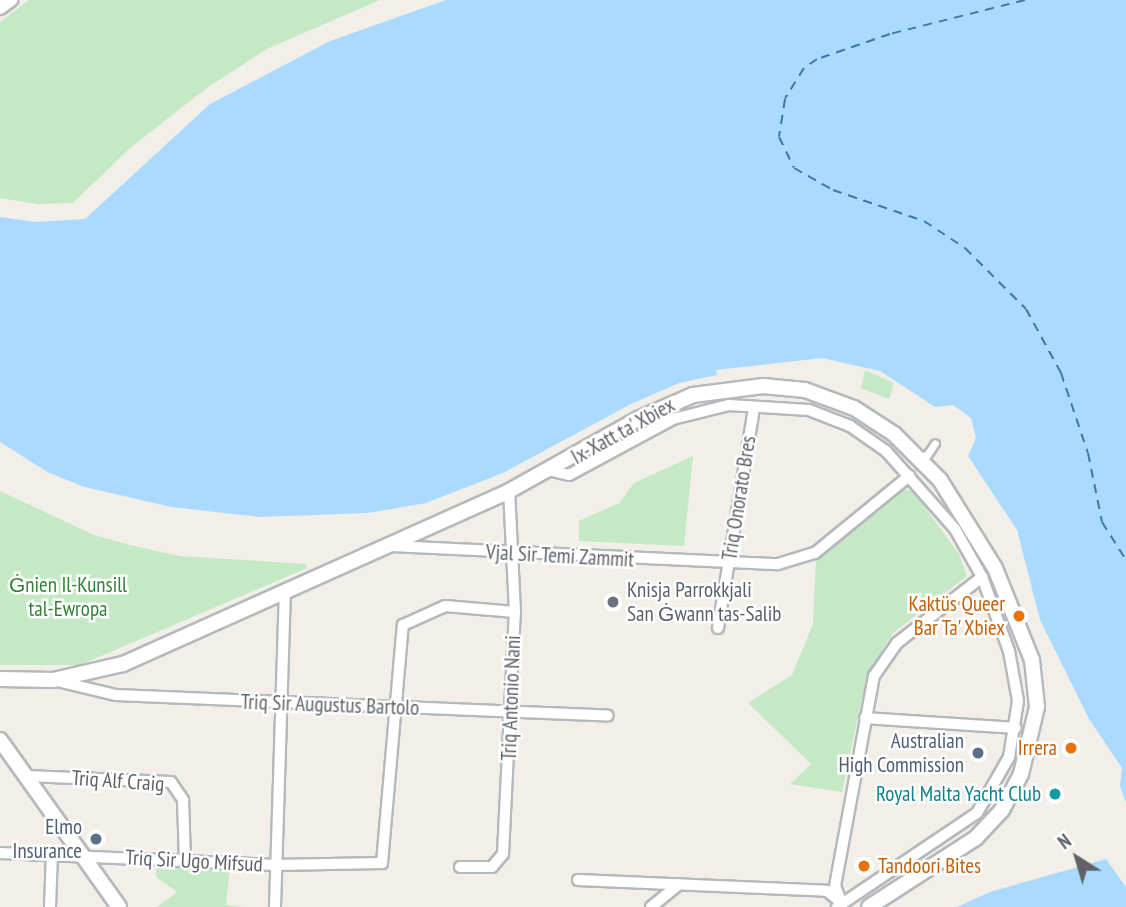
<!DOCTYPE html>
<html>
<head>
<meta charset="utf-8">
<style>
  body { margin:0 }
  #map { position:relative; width:1126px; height:907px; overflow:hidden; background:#f1efe8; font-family:"PT Sans Narrow",sans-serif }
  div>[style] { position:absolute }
  .green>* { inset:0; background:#c5e8c5 }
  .water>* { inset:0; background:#aadaff }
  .ferry>* { height:2px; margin-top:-1px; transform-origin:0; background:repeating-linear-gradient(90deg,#4174aa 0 9px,transparent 0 16px) }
  .roads { filter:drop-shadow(2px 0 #b5b8bc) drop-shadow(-2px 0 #b5b8bc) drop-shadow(0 2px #b5b8bc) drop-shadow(0 -2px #b5b8bc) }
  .pedestrian>* { height:7px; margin:-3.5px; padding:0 3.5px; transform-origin:3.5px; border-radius:3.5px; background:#fff }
  .minor>* { height:10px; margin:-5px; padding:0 5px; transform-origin:5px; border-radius:5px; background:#fff }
  .tertiary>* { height:12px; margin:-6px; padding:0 6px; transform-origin:6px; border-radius:6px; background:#fff }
  .secondary>* { height:14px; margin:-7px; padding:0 7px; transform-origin:7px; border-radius:7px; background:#fff }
  .dots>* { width:19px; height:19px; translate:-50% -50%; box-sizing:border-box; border:4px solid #fff; border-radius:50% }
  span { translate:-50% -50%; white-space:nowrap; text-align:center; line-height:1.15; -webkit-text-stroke:5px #fff; paint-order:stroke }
  .street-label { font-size:21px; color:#5f6368 }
  .park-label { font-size:21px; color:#348238 }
  .worship-label { font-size:21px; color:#5b616d }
  .left { translate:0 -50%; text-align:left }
  .food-label { font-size:21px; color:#c56008 }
  .right { translate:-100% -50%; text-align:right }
  .service-label { font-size:21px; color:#4e5e75 }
  .culture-label { font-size:21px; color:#0d838f }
  .north { position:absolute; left:1042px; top:823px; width:70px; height:70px; -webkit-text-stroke:5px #fff; paint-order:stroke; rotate:323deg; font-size:19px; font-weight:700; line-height:28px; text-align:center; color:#5f6368 }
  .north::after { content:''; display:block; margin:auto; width:24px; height:32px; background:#5f6368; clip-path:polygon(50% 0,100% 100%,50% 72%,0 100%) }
</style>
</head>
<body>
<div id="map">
  <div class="green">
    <i style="clip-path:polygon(29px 0,380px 0,269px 48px,208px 87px,130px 148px,73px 203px,37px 204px,0 198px,0 22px)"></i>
    <i style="clip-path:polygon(865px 370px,894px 383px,889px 399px,861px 388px)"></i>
    <i style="clip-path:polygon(693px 456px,684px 546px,579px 541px,579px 521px,619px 503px,634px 483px)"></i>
    <i style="clip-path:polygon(904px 489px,913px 491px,959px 554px,967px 576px,893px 633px,881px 652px,862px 698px,842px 792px,790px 784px,811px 764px,748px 703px,792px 675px,813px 624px,816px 558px)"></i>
    <i style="clip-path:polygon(0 491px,94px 535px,130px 545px,179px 556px,306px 564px,307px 568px,80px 665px,0 665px)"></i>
    <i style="clip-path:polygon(157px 862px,230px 867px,226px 905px,242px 907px,157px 907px,177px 892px,156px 877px)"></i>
  </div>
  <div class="water">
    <i style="clip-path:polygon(446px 0,1126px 0,1126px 803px,1120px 786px,1122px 768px,1089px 719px,1040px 620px,1017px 530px,968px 456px,976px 438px,971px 418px,953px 405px,935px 407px,880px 371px,822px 358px,716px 370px,717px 375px,679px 383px,631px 404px,503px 473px,426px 503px,368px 513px,260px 517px,171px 507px,85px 487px,49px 473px,0 442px,0 217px,36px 222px,85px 219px,210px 104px,330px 41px)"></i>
    <i style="clip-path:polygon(1106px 859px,1126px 887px,1126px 907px,957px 907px,990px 892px)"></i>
  </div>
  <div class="ferry">
    <i style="left:1025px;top:0;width:139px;rotate:165.9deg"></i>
    <i style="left:890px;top:34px;width:77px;rotate:161.1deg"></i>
    <i style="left:817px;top:59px;width:16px;rotate:145deg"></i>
    <i style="left:804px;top:68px;width:36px;rotate:122deg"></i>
    <i style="left:785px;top:99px;width:38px;rotate:99deg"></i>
    <i style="left:779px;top:137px;width:34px;rotate:64deg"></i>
    <i style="left:794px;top:168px;width:45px;rotate:29.4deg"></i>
    <i style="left:833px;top:190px;width:96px;rotate:18.8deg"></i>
    <i style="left:924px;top:221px;width:49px;rotate:33.4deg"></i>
    <i style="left:965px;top:248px;width:86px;rotate:45deg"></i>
    <i style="left:1026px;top:309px;width:73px;rotate:61.3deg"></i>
    <i style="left:1061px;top:373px;width:84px;rotate:71.4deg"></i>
    <i style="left:1088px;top:453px;width:70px;rotate:78.5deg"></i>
    <i style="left:1102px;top:522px;width:45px;rotate:57.7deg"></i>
  </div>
  <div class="roads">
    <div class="pedestrian">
      <i style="left:918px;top:457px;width:9px;rotate:-13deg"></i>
      <i style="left:927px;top:455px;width:14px;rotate:-56deg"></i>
    </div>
    <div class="minor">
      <i style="left:552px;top:471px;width:17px;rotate:13deg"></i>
      <i style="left:569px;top:475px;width:118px;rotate:-28.3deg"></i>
      <i style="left:673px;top:419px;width:58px;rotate:-14deg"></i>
      <i style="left:729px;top:405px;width:80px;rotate:3.6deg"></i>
      <i style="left:809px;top:410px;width:44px;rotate:21.3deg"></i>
      <i style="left:850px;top:426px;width:44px;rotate:34.8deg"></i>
      <i style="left:886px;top:451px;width:104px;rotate:48.5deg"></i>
      <i style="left:955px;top:529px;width:55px;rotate:60.6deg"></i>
      <i style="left:982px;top:577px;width:79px;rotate:70deg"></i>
      <i style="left:1009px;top:651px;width:51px;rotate:79.8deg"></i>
      <i style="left:1018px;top:701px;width:57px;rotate:99.1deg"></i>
      <i style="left:1009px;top:757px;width:64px;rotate:119.7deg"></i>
      <i style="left:977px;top:813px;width:169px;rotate:146.1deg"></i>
      <i style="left:391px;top:546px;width:387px;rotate:2.7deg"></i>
      <i style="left:778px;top:564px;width:39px;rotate:-17deg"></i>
      <i style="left:815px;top:553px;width:122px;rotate:-39.3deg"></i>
      <i style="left:718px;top:628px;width:222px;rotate:-80.7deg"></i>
      <i style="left:57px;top:681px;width:61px;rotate:13.3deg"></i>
      <i style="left:116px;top:695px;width:492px;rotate:2.4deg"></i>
      <i style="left:865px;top:718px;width:151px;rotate:3.8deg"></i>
      <i style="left:26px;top:776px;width:145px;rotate:2.4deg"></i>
      <i style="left:171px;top:782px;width:22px;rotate:56deg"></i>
      <i style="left:183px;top:800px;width:59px;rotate:88.1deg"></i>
      <i style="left:0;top:853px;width:276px;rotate:2.5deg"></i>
      <i style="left:276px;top:865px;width:106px;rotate:-1.1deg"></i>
      <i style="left:382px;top:863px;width:239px;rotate:-85deg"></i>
      <i style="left:403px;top:625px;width:46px;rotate:-24.3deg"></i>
      <i style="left:445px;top:606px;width:70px;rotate:4.9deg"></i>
      <i style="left:460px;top:867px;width:32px"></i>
      <i style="left:492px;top:867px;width:17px;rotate:-50deg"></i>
      <i style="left:503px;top:854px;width:242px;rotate:-87.2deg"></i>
      <i style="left:515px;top:612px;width:121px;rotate:-92.8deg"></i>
      <i style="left:578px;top:880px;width:249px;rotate:2.5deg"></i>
      <i style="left:827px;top:891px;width:16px;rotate:40deg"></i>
      <i style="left:842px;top:904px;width:19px;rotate:-111deg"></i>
      <i style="left:835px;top:886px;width:214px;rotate:-79.5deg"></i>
      <i style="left:874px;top:676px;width:40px;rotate:-55.1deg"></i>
      <i style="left:897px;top:643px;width:108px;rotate:-37.8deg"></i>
      <i style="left:50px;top:907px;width:54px;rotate:-87.9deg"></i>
      <i style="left:275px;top:907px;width:313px;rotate:-88.2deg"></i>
      <i style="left:651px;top:907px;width:36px;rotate:-39deg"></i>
    </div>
    <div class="tertiary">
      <i style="left:0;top:8px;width:14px;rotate:-36deg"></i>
    </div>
    <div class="secondary">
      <i style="left:0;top:679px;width:53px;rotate:1.1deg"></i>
      <i style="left:53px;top:680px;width:72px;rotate:-12.9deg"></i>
      <i style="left:123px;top:664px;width:423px;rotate:-24.1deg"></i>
      <i style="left:509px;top:491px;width:148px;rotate:-29.2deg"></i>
      <i style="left:638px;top:419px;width:60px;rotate:-23.6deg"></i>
      <i style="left:693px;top:395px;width:71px;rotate:-7.3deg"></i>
      <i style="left:763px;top:386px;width:42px;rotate:5.4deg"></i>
      <i style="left:805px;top:390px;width:52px;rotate:20.2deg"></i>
      <i style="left:854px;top:408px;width:48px;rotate:33deg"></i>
      <i style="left:894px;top:434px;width:65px;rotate:45deg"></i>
      <i style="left:940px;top:480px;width:104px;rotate:58deg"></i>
      <i style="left:995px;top:568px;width:99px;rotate:68.1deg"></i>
      <i style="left:1032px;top:660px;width:47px;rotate:83.9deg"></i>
      <i style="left:1037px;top:707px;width:69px;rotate:103.4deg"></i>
      <i style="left:1021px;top:774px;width:41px;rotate:117.8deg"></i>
      <i style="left:1002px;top:810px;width:38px;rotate:133deg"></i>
      <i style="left:976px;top:838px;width:127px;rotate:147.2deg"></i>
      <i style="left:0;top:740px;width:205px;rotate:54.5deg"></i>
    </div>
  </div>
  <div class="dots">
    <i style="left:613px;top:602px;background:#6b7280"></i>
    <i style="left:1019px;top:616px;background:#e8710a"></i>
    <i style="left:1071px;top:748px;background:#e8710a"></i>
    <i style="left:978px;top:753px;background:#5c6f8a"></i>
    <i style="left:1055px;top:794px;background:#0f9aa8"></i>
    <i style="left:96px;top:839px;background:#5c6f8a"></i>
    <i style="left:864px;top:866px;background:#e8710a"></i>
  </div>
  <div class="street-label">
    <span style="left:623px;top:431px;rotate:-29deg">Ix-Xatt ta' Xbiex</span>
    <span style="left:739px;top:498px;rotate:-81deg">Triq Onorato Bres</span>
    <span style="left:560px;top:556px;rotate:3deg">Vjal Sir Temi Zammit</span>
    <span style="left:511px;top:698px;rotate:-88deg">Triq Antonio Nani</span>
    <span style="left:330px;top:705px;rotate:2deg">Triq Sir Augustus Bartolo</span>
    <span style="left:118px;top:781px;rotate:4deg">Triq Alf Craig</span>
    <span style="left:194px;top:861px;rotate:3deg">Triq Sir Ugo Mifsud</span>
  </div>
  <div class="park-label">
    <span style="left:68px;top:597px">Ġnien Il-Kunsill<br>tal-Ewropa</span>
  </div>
  <div class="worship-label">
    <span class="left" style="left:627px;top:602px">Knisja Parrokkjali<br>San Ġwann tas-Salib</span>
  </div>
  <div class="food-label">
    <span class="right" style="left:1005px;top:616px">Kaktüs Queer<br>Bar Ta' Xbiex</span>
    <span class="right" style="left:1057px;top:748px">Irrera</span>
    <span class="left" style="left:878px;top:866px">Tandoori Bites</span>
  </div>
  <div class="service-label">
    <span class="right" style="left:964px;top:753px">Australian<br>High Commission</span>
    <span class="right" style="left:82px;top:839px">Elmo<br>Insurance</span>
  </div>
  <div class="culture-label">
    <span class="right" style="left:1041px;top:794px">Royal Malta Yacht Club</span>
  </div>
  <div class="north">N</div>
</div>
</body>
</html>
